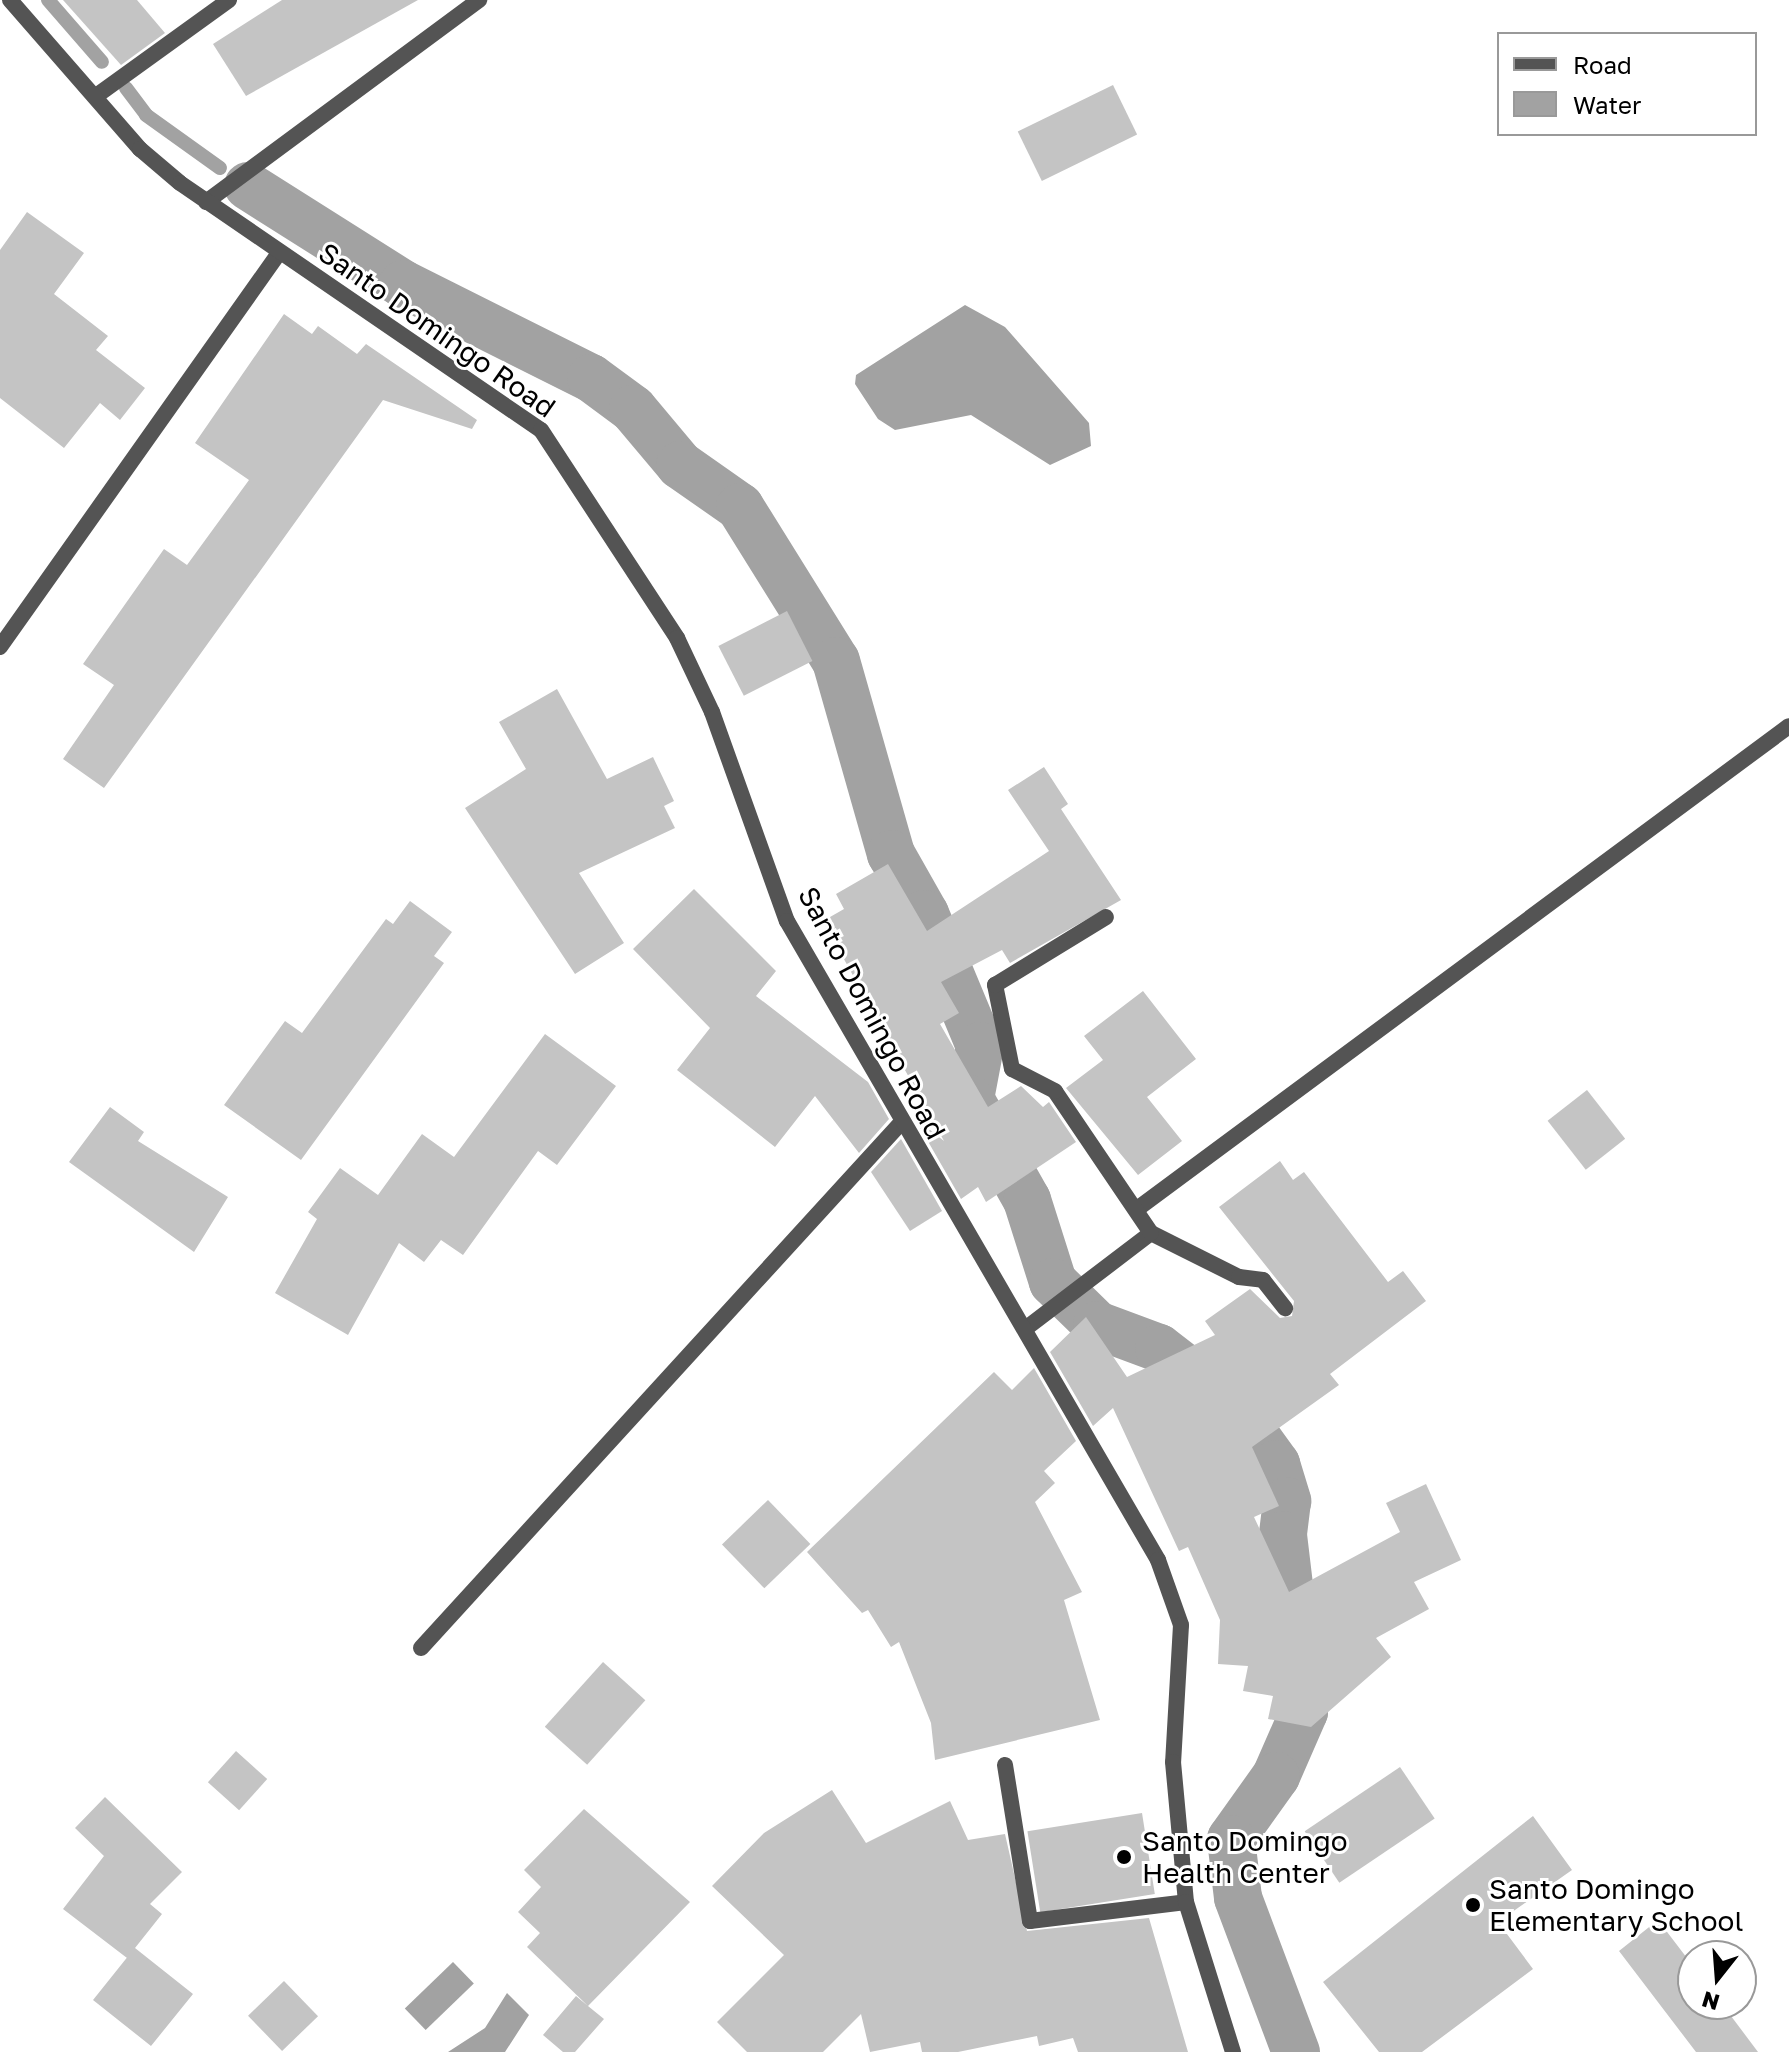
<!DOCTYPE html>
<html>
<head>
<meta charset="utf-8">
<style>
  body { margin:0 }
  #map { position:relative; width:1789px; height:2052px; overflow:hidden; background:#fff; font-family:"Golos Text",sans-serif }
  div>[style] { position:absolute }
  .water>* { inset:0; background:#a2a2a2; transform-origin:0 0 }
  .stream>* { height:14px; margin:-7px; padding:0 7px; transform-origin:7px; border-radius:7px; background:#a2a2a2 }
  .canal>* { height:48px; margin:-24px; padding:0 24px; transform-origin:24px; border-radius:24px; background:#a2a2a2 }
  .building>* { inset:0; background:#c4c4c4; transform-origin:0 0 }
  .service>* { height:16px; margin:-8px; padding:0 8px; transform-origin:8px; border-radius:8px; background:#545454 }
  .minor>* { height:16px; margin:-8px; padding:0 8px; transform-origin:8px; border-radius:8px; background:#545454 }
  .tertiary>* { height:16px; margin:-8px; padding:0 8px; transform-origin:8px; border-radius:8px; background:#545454 }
  .dots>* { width:22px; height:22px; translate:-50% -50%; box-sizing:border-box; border:4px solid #fff; border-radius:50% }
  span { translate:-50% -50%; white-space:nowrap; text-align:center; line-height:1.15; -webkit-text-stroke:6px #fff; paint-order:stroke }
  .street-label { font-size:28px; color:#000 }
  .poi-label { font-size:28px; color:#000 }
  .left { translate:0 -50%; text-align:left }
  .legend { position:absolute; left:1497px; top:32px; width:260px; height:104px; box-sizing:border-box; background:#fff; border:2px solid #999; margin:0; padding:10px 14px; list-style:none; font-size:24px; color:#000 }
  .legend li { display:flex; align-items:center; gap:16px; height:40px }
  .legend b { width:40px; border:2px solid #999 }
  .north { position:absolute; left:1677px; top:1940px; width:80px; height:80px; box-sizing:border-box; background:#fff; border:2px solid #999; border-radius:50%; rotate:197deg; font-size:22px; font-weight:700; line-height:32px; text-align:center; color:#000 }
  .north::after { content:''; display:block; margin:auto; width:28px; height:36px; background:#000; clip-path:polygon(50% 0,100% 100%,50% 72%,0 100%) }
</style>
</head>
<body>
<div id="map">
  <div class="water">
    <i style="clip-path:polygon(965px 305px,1005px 327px,1089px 423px,1091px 446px,1050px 465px,971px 415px,895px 430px,878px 419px,855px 384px,856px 375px)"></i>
    <i style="left:453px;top:1962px;width:30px;height:67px;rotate:46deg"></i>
    <i style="clip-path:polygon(507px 1993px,529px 2015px,505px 2052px,448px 2052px,485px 2028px)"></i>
  </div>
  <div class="stream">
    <i style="left:48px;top:0;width:82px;rotate:48.9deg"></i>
    <i style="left:126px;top:88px;width:34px;rotate:53deg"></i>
    <i style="left:146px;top:115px;width:91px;rotate:35.6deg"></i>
  </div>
  <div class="canal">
    <i style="left:248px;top:186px;width:183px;rotate:32.3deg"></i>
    <i style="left:403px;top:284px;width:210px;rotate:26.6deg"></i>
    <i style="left:591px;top:378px;width:52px;rotate:36.4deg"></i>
    <i style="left:633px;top:409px;width:73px;rotate:50deg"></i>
    <i style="left:680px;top:465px;width:73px;rotate:35deg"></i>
    <i style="left:740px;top:507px;width:181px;rotate:58.1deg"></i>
    <i style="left:836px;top:661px;width:201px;rotate:74.1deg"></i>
    <i style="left:891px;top:854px;width:69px;rotate:60.5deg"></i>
    <i style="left:925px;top:914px;width:143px;rotate:67.4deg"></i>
    <i style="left:980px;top:1046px;width:54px;rotate:100.7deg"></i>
    <i style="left:970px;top:1099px;width:116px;rotate:60.6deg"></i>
    <i style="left:1027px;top:1200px;width:86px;rotate:72.4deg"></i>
    <i style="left:1053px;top:1282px;width:62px;rotate:44.3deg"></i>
    <i style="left:1097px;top:1325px;width:66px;rotate:20.4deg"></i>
    <i style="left:1159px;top:1348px;width:95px;rotate:37.7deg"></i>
    <i style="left:1234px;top:1406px;width:72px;rotate:54.1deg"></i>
    <i style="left:1276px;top:1464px;width:39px;rotate:73deg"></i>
    <i style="left:1287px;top:1501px;width:34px;rotate:97deg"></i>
    <i style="left:1283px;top:1535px;width:178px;rotate:83.2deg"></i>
    <i style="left:1304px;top:1712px;width:70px;rotate:113.6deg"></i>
    <i style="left:1276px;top:1776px;width:77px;rotate:125.5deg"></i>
    <i style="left:1231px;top:1839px;width:59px;rotate:83.2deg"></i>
    <i style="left:1238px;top:1898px;width:165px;rotate:69.4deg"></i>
  </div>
  <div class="building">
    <i style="clip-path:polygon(63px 0,137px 0,165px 33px,121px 65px)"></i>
    <i style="clip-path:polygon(282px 0,418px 0,246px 96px,213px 44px)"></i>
    <i style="left:1113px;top:85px;width:55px;height:106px;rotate:64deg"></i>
    <i style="clip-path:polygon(27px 212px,84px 253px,54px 294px,108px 336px,96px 350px,145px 388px,120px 420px,100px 403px,64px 448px,0 398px,0 250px)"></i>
    <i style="clip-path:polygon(284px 314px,312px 334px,318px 326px,357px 354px,366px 344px,477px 420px,472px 429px,383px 400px,104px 788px,63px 759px,114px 685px,83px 664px,164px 549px,187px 565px,249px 480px,195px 443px)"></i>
    <i style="left:787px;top:611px;width:56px;height:77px;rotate:63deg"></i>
    <i style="clip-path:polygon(557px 689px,607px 779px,653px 757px,674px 801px,664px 806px,675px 828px,579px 873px,624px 943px,575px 974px,465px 808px,526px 769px,499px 722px)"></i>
    <i style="clip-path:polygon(1044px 767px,1068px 804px,1061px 809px,1121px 900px,1010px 963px,1002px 950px,941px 982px,959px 1013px,940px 1024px,988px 1107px,1021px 1086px,1043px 1107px,1049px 1102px,1076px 1142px,986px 1202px,978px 1187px,961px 1199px,914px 1117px,944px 1141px,823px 921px,844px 909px,836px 894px,888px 864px,927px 931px,1049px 851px,1008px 790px)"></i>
    <i style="clip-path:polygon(694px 889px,776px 971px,756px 996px,868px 1082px,889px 1119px,859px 1153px,815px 1096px,775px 1147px,677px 1070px,710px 1028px,633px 949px)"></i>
    <i style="clip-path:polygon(410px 901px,452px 932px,434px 956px,444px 963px,301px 1160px,224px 1105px,285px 1021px,302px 1033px,386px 919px,393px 924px)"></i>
    <i style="clip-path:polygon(1143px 991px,1196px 1059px,1147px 1097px,1182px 1141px,1138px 1175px,1066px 1088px,1103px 1060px,1084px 1036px)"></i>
    <i style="clip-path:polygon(545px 1034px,616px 1086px,557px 1165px,538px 1151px,463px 1255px,441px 1240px,424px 1262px,399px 1243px,348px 1335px,275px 1293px,317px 1219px,308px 1212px,340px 1168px,378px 1195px,422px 1134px,454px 1157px)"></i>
    <i style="left:1587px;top:1090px;width:62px;height:50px;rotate:52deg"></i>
    <i style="clip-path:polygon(110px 1107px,144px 1132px,138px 1141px,228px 1197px,194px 1252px,69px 1162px)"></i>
    <i style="clip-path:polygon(901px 1139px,942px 1211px,910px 1231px,871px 1172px)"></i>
    <i style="clip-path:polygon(1280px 1161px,1293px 1180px,1304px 1172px,1388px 1282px,1403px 1271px,1426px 1301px,1330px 1374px,1339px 1385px,1252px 1447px,1279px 1506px,1254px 1517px,1289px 1592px,1400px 1532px,1386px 1503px,1426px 1484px,1461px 1560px,1414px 1582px,1429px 1609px,1376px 1638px,1391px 1657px,1311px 1727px,1268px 1719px,1273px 1696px,1243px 1691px,1248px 1666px,1218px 1664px,1220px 1620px,1188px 1547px,1179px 1551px,1113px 1408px,1093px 1426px,1050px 1352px,1086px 1317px,1127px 1377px,1215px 1335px,1205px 1321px,1250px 1289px,1280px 1318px,1292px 1316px,1294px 1301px,1219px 1207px)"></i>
    <i style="clip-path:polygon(1034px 1368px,1076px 1441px,1044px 1471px,1055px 1483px,1035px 1502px,1082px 1592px,1064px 1600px,1100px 1720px,935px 1760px,931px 1723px,899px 1642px,891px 1647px,868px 1610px,862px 1613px,807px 1552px,994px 1372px,1012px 1390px)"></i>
    <i style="left:768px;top:1500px;width:61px;height:64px;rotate:46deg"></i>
    <i style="left:603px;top:1662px;width:57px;height:87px;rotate:42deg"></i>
    <i style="left:236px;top:1751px;width:42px;height:42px;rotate:42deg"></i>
    <i style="left:1400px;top:1767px;width:62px;height:115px;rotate:56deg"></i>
    <i style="clip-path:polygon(832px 1790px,866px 1843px,950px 1801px,968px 1840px,1005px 1834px,1027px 1931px,1149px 1918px,1188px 2052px,1078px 2052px,1073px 2038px,1039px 2046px,1037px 2036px,958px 2052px,922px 2052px,920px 2042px,870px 2052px,861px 2014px,823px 2052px,747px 2052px,717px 2022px,784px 1955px,712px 1886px,764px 1833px)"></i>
    <i style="clip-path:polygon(105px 1797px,182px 1872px,150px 1904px,162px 1914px,135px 1948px,193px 1994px,151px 2046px,93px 2000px,133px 1950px,127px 1958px,63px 1909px,104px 1856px,75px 1828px)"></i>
    <i style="clip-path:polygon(584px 1809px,690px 1902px,588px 2006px,604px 2019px,575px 2052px,563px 2052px,543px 2035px,576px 1996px,588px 2006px,527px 1947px,540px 1933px,518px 1912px,541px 1887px,524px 1870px)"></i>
    <i style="left:1142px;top:1813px;width:82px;height:116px;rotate:81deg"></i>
    <i style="clip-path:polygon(1533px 1816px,1572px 1870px,1498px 1922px,1533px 1969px,1422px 2052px,1379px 2052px,1323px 1982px)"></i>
    <i style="clip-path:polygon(1658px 1920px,1693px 1966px,1693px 2004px,1722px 2004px,1758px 2052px,1696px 2052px,1619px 1951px)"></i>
    <i style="left:284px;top:1981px;width:49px;height:50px;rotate:46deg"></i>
  </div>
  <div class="service">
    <i style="left:0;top:647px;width:484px;rotate:-54.7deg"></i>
  </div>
  <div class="minor">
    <i style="left:96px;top:96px;width:164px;rotate:-35.8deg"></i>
    <i style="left:206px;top:202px;width:340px;rotate:-36.5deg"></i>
    <i style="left:1137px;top:1209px;width:811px;rotate:-36.53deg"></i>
    <i style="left:1151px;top:1233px;width:98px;rotate:26.6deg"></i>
    <i style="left:1239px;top:1277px;width:24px;rotate:7deg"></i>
    <i style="left:1263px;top:1280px;width:36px;rotate:52deg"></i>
    <i style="left:1025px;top:1329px;width:158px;rotate:-37.3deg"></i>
    <i style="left:1151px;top:1233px;width:171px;rotate:-124.1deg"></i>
    <i style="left:1055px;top:1091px;width:48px;rotate:-152.9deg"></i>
    <i style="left:1012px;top:1069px;width:86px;rotate:-101.4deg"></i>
    <i style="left:995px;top:985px;width:130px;rotate:-31.5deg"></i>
    <i style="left:421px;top:1648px;width:710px;rotate:-47.57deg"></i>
    <i style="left:1005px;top:1765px;width:158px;rotate:80.9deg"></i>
    <i style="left:1030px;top:1921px;width:157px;rotate:-6.9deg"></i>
  </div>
  <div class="tertiary">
    <i style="left:10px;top:0;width:198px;rotate:48.9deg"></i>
    <i style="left:140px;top:149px;width:52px;rotate:40.4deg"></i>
    <i style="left:180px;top:183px;width:437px;rotate:34.4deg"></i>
    <i style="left:541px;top:430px;width:249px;rotate:56.8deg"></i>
    <i style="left:677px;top:638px;width:82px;rotate:64.7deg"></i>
    <i style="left:712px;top:712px;width:222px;rotate:70.3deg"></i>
    <i style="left:787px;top:921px;width:739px;rotate:59.86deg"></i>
    <i style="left:1158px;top:1560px;width:69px;rotate:70.5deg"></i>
    <i style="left:1181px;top:1625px;width:137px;rotate:93.3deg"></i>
    <i style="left:1173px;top:1762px;width:141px;rotate:84.7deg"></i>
    <i style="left:1186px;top:1902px;width:157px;rotate:72.6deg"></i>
  </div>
  <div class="dots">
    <i style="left:1124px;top:1857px;background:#000"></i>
    <i style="left:1473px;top:1905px;background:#000"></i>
  </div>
  <div class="street-label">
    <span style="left:437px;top:330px;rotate:35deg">Santo Domingo Road</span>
    <span style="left:872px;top:1013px;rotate:62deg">Santo Domingo Road</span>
  </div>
  <div class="poi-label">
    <span class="left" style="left:1142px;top:1857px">Santo Domingo<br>Health Center</span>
    <span class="left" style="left:1489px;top:1905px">Santo Domingo<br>Elementary School</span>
  </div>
  <ul class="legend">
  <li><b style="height:10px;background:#545454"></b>Road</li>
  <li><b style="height:22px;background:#a2a2a2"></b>Water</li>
  </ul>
  <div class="north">N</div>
</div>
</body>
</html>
